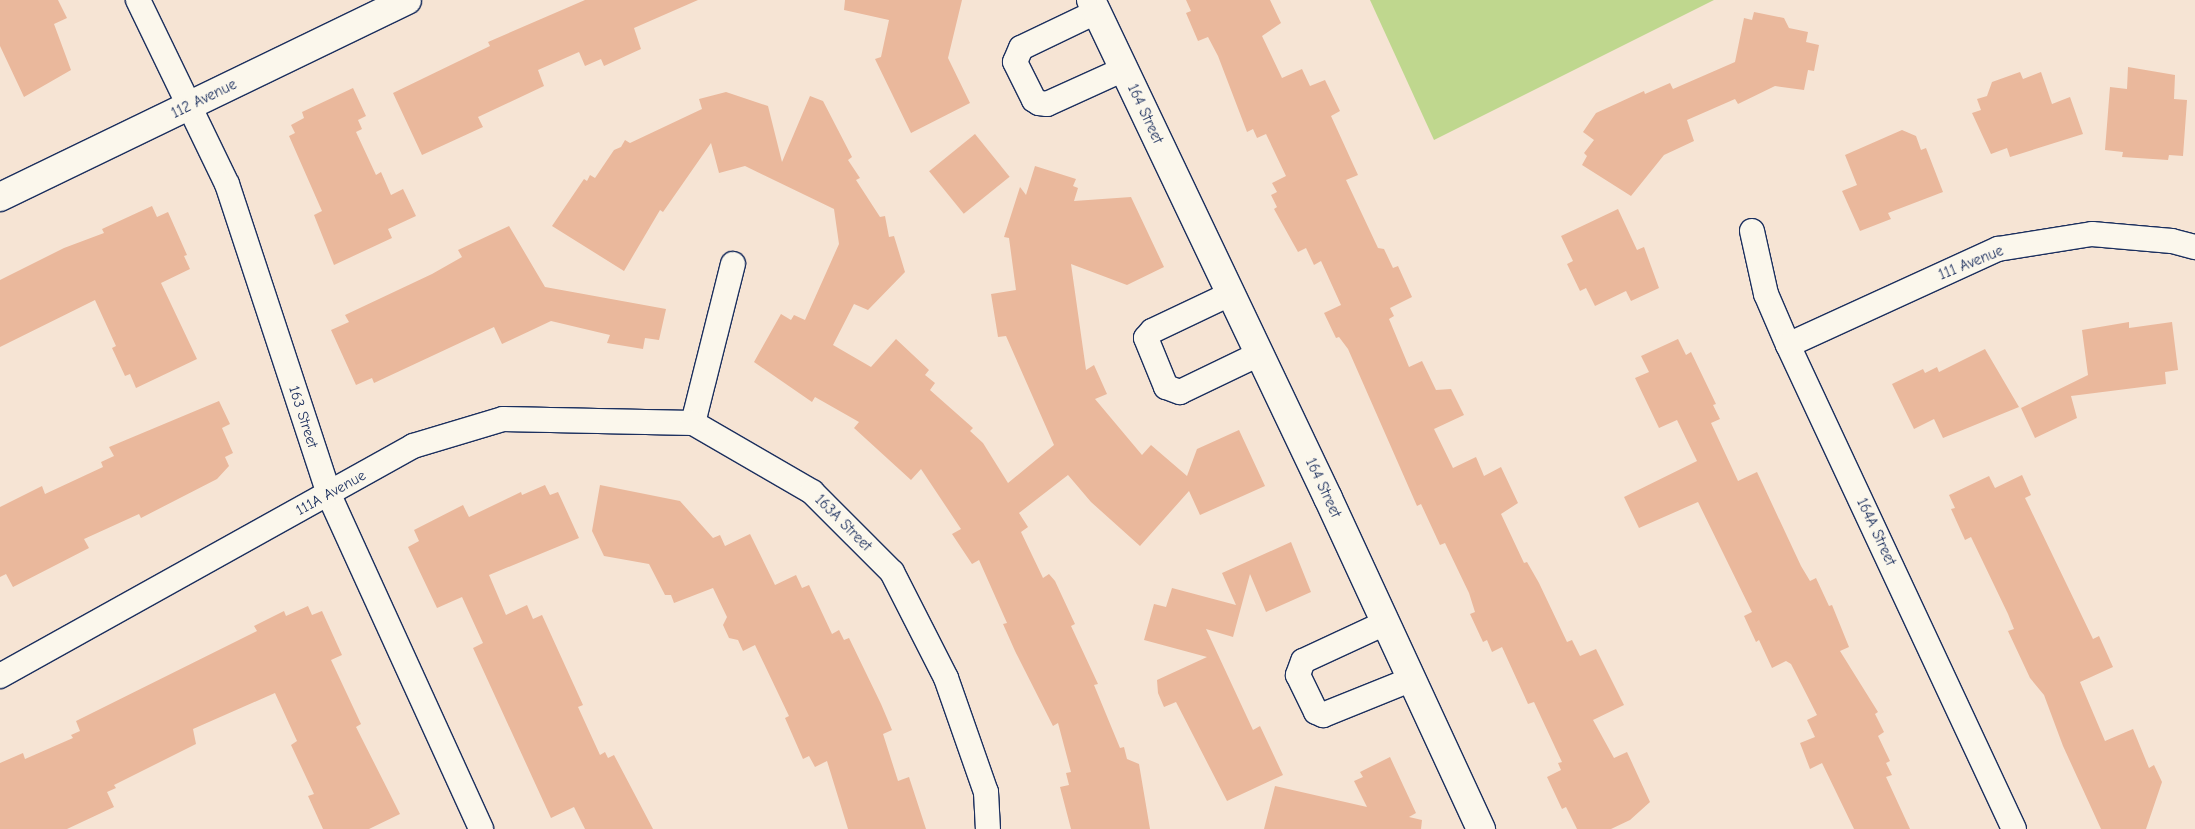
<!DOCTYPE html>
<html>
<head>
<meta charset="utf-8">
<style>
  body { margin:0 }
  #map { position:relative; width:2195px; height:829px; overflow:hidden; background:#f6e4d4; font-family:"Comic Neue",sans-serif }
  div>[style] { position:absolute }
  .green>* { inset:0; background:#bfd78e }
  .building>* { inset:0; background:#eab89c; transform-origin:0 0 }
  .roads { filter:drop-shadow(1px 0 #1b2f5e) drop-shadow(-1px 0 #1b2f5e) drop-shadow(0 1px #1b2f5e) drop-shadow(0 -1px #1b2f5e) }
  .street>* { height:24px; margin:-12px; padding:0 12px; transform-origin:12px; border-radius:12px; background:#fbf7ec }
  .secondary>* { height:28px; margin:-14px; padding:0 14px; transform-origin:14px; border-radius:14px; background:#fbf7ec }
  span { translate:-50% -50%; white-space:nowrap; text-align:center; line-height:1.15; -webkit-text-stroke:4px #fbf7ec; paint-order:stroke }
  .street-label { font-size:15px; color:#1b2f5e }
</style>
</head>
<body>
<div id="map">
  <div class="green">
    <i style="clip-path:polygon(1370px 0,1714px 0,1434px 140px)"></i>
  </div>
  <div class="building">
    <i style="clip-path:polygon(0 0,58px 0,67px 18px,54px 24px,71px 70px,24px 97px,0 46px)"></i>
    <i style="clip-path:polygon(585px 0,698px 0,634px 28px,641px 49px,604px 66px,601px 59px,585px 66px,579px 52px,538px 70px,544px 86px,478px 117px,483px 127px,422px 155px,393px 93px,490px 46px,488px 42px)"></i>
    <i style="clip-path:polygon(845px 0,962px 0,948px 58px,970px 103px,911px 133px,875px 59px,881px 57px,889px 20px,844px 10px)"></i>
    <i style="clip-path:polygon(1186px 0,1270px 0,1281px 23px,1262px 36px,1282px 78px,1302px 69px,1310px 86px,1325px 80px,1340px 111px,1331px 116px,1358px 175px,1346px 180px,1378px 248px,1384px 249px,1393px 268px,1398px 266px,1412px 297px,1390px 308px,1394px 316px,1389px 319px,1409px 367px,1422px 361px,1436px 390px,1451px 389px,1464px 415px,1434px 429px,1453px 468px,1476px 457px,1484px 476px,1501px 467px,1518px 503px,1501px 514px,1524px 563px,1527px 562px,1539px 583px,1567px 642px,1572px 640px,1580px 656px,1596px 649px,1624px 705px,1593px 720px,1614px 758px,1627px 752px,1650px 802px,1630px 820px,1611px 829px,1577px 829px,1566px 807px,1562px 809px,1547px 777px,1561px 770px,1558px 763px,1562px 762px,1534px 702px,1528px 704px,1502px 647px,1492px 652px,1487px 640px,1483px 642px,1470px 614px,1475px 612px,1469px 593px,1445px 543px,1440px 545px,1421px 504px,1417px 506px,1348px 349px,1339px 337px,1336px 338px,1324px 313px,1341px 305px,1321px 261px,1314px 265px,1306px 248px,1298px 252px,1274px 209px,1277px 207px,1271px 195px,1277px 192px,1272px 183px,1286px 176px,1266px 134px,1257px 138px,1253px 129px,1247px 132px,1218px 56px,1208px 37px,1198px 41px,1186px 13px,1191px 11px)"></i>
    <i style="clip-path:polygon(1754px 12px,1784px 18px,1789px 28px,1808px 32px,1806px 42px,1819px 45px,1814px 71px,1808px 70px,1804px 90px,1775px 86px,1738px 104px,1735px 99px,1687px 120px,1694px 141px,1664px 155px,1631px 196px,1582px 165px,1587px 156px,1584px 153px,1594px 140px,1583px 132px,1596px 113px,1644px 91px,1645px 94px,1670px 83px,1673px 89px,1735px 62px,1744px 18px,1752px 20px)"></i>
    <i style="clip-path:polygon(2128px 67px,2175px 75px,2174px 99px,2187px 100px,2183px 156px,2169px 155px,2168px 160px,2122px 157px,2123px 152px,2105px 150px,2110px 87px,2127px 89px)"></i>
    <i style="clip-path:polygon(2020px 72px,2023px 79px,2041px 72px,2052px 104px,2070px 97px,2083px 134px,2010px 157px,2007px 148px,1991px 154px,1972px 113px,1981px 110px,1977px 99px,1987px 96px,1992px 82px)"></i>
    <i style="clip-path:polygon(353px 88px,366px 116px,358px 120px,362px 129px,356px 132px,376px 175px,381px 172px,391px 195px,403px 189px,416px 216px,388px 229px,392px 238px,334px 265px,314px 215px,322px 211px,289px 136px,295px 133px,291px 125px,304px 118px,302px 112px)"></i>
    <i style="clip-path:polygon(726px 92px,768px 106px,782px 162px,810px 96px,823px 101px,852px 157px,848px 160px,860px 178px,856px 180px,880px 217px,885px 216px,889px 237px,894px 236px,905px 272px,868px 310px,854px 304px,833px 345px,871px 367px,896px 339px,929px 370px,925px 375px,935px 383px,930px 390px,973px 428px,970px 431px,983px 443px,1008px 483px,1054px 445px,1006px 336px,998px 337px,991px 294px,1016px 290px,1009px 238px,1004px 237px,1020px 187px,1026px 195px,1035px 166px,1076px 179px,1073px 186px,1078px 188px,1074px 201px,1131px 197px,1164px 267px,1127px 285px,1071px 264px,1086px 370px,1094px 365px,1107px 394px,1095px 399px,1142px 455px,1151px 445px,1187px 476px,1197px 449px,1239px 430px,1265px 486px,1200px 515px,1189px 491px,1140px 546px,1091px 502px,1068px 475px,1019px 513px,1028px 527px,1021px 532px,1043px 578px,1049px 574px,1055px 581px,1075px 624px,1071px 626px,1098px 684px,1094px 685px,1120px 748px,1124px 747px,1127px 759px,1139px 764px,1150px 829px,1071px 829px,1060px 787px,1069px 785px,1066px 773px,1071px 772px,1058px 723px,1053px 726px,1015px 651px,1003px 624px,1007px 623px,979px 560px,972px 564px,952px 534px,961px 529px,921px 469px,911px 480px,854px 428px,859px 422px,815px 397px,812px 402px,754px 362px,781px 314px,791px 320px,794px 315px,805px 320px,839px 244px,834px 209px,745px 166px,719px 173px,711px 143px,663px 212px,660px 210px,624px 271px,552px 226px,584px 179px,587px 181px,590px 175px,595px 178px,614px 150px,621px 147px,625px 140px,630px 143px,702px 109px,699px 99px)"></i>
    <i style="clip-path:polygon(1902px 130px,1916px 136px,1921px 150px,1926px 148px,1943px 192px,1888px 213px,1891px 219px,1860px 231px,1842px 191px,1857px 185px,1845px 155px)"></i>
    <i style="left:975px;top:134px;width:55px;height:59px;rotate:51deg"></i>
    <i style="clip-path:polygon(152px 206px,157px 217px,168px 212px,187px 255px,184px 256px,190px 269px,161px 283px,197px 359px,136px 388px,130px 374px,125px 376px,112px 348px,116px 346px,95px 300px,0 347px,0 280px,64px 248px,104px 233px,102px 229px)"></i>
    <i style="clip-path:polygon(1618px 209px,1637px 250px,1644px 247px,1659px 288px,1631px 301px,1626px 291px,1595px 306px,1586px 288px,1580px 291px,1567px 264px,1573px 261px,1561px 236px)"></i>
    <i style="clip-path:polygon(509px 226px,545px 287px,666px 309px,659px 340px,645px 338px,643px 349px,607px 343px,610px 335px,551px 321px,502px 344px,494px 327px,374px 383px,372px 378px,356px 385px,331px 330px,349px 322px,345px 315px,432px 274px,462px 257px,458px 250px)"></i>
    <i style="clip-path:polygon(2129px 322px,2129px 328px,2172px 322px,2178px 370px,2165px 372px,2166px 384px,2071px 396px,2077px 418px,2035px 438px,2021px 408px,2088px 375px,2082px 330px)"></i>
    <i style="clip-path:polygon(1678px 339px,1686px 355px,1691px 352px,1716px 404px,1713px 405px,1720px 419px,1711px 423px,1738px 481px,1757px 472px,1801px 566px,1810px 581px,1816px 578px,1829px 606px,1832px 605px,1849px 647px,1840px 651px,1878px 712px,1875px 714px,1884px 732px,1878px 736px,1890px 761px,1886px 763px,1892px 775px,1886px 777px,1910px 829px,1854px 829px,1822px 763px,1810px 769px,1800px 743px,1815px 737px,1807px 720px,1817px 715px,1791px 664px,1786px 661px,1772px 668px,1759px 640px,1756px 642px,1744px 616px,1752px 612px,1698px 502px,1639px 528px,1624px 497px,1697px 461px,1677px 420px,1659px 428px,1635px 378px,1649px 372px,1641px 356px)"></i>
    <i style="clip-path:polygon(1985px 349px,2019px 407px,1943px 438px,1934px 419px,1914px 429px,1892px 384px,1923px 369px,1925px 373px,1937px 367px,1939px 372px)"></i>
    <i style="clip-path:polygon(219px 401px,230px 424px,222px 428px,233px 453px,225px 457px,229px 466px,217px 479px,141px 518px,139px 514px,84px 539px,89px 548px,13px 587px,6px 574px,0 577px,0 507px,42px 486px,45px 494px,103px 467px,101px 462px,114px 456px,109px 447px)"></i>
    <i style="clip-path:polygon(2022px 475px,2031px 495px,2025px 498px,2093px 639px,2099px 636px,2113px 667px,2080px 682px,2105px 741px,2133px 729px,2149px 768px,2154px 765px,2162px 782px,2146px 829px,2101px 829px,2063px 746px,2044px 695px,2030px 678px,2008px 631px,2014px 629px,2008px 614px,1971px 537px,1965px 540px,1951px 509px,1955px 508px,1949px 495px,1989px 476px,1995px 488px)"></i>
    <i style="clip-path:polygon(545px 485px,550px 495px,558px 492px,579px 538px,489px 575px,506px 615px,527px 605px,533px 619px,542px 615px,583px 705px,578px 707px,600px 755px,605px 752px,608px 758px,614px 755px,653px 829px,585px 829px,574px 807px,551px 818px,473px 648px,483px 643px,462px 597px,437px 608px,408px 547px,419px 541px,414px 530px,463px 505px,469px 517px,521px 492px,522px 495px)"></i>
    <i style="clip-path:polygon(600px 485px,680px 501px,713px 538px,720px 535px,725px 546px,750px 534px,775px 585px,796px 575px,802px 588px,809px 585px,832px 634px,839px 630px,844px 640px,849px 638px,881px 704px,892px 730px,883px 734px,898px 781px,909px 777px,926px 829px,848px 829px,827px 761px,815px 767px,809px 756px,803px 759px,785px 718px,789px 716px,755px 645px,743px 651px,738px 640px,729px 638px,723px 625px,727px 617px,713px 588px,674px 603px,671px 595px,665px 595px,649px 564px,604px 556px,592px 531px)"></i>
    <i style="clip-path:polygon(1291px 542px,1311px 592px,1266px 612px,1250px 574px,1233px 637px,1206px 629px,1253px 730px,1260px 726px,1283px 775px,1227px 801px,1176px 702px,1164px 707px,1158px 693px,1157px 680px,1207px 657px,1144px 640px,1154px 604px,1166px 607px,1172px 588px,1236px 605px,1222px 573px)"></i>
    <i style="clip-path:polygon(308px 606px,312px 615px,322px 611px,342px 655px,331px 660px,361px 724px,356px 727px,400px 814px,369px 829px,323px 829px,308px 796px,314px 794px,291px 745px,297px 741px,275px 693px,193px 729px,196px 744px,114px 785px,116px 788px,107px 792px,114px 807px,67px 829px,0 829px,0 763px,23px 753px,25px 759px,73px 738px,71px 735px,80px 731px,76px 721px,257px 631px,254px 626px,284px 611px,286px 616px)"></i>
    <i style="clip-path:polygon(1390px 757px,1416px 813px,1409px 817px,1422px 820px,1421px 829px,1264px 829px,1275px 786px,1367px 807px,1354px 781px,1363px 777px,1360px 772px)"></i>
  </div>
  <div class="roads">
    <div class="street">
      <i style="left:138px;top:0;width:204px;rotate:64.2deg"></i>
      <i style="left:227px;top:184px;width:327px;rotate:71.8deg"></i>
      <i style="left:329px;top:495px;width:367px;rotate:65.5deg"></i>
      <i style="left:1096px;top:12px;width:83px;rotate:154.4deg"></i>
      <i style="left:1021px;top:48px;width:15px;rotate:113deg"></i>
      <i style="left:1015px;top:62px;width:42px;rotate:63.4deg"></i>
      <i style="left:1034px;top:100px;width:6px;rotate:31deg"></i>
      <i style="left:1039px;top:103px;width:8px;rotate:7deg"></i>
      <i style="left:1047px;top:104px;width:85px;rotate:-24.4deg"></i>
      <i style="left:1752px;top:231px;width:65px;rotate:77.5deg"></i>
      <i style="left:1766px;top:294px;width:56px;rotate:66.7deg"></i>
      <i style="left:1788px;top:345px;width:534px;rotate:64.97deg"></i>
      <i style="left:1230px;top:294px;width:86px;rotate:154.6deg"></i>
      <i style="left:1152px;top:331px;width:9px;rotate:131deg"></i>
      <i style="left:1146px;top:338px;width:53px;rotate:67.8deg"></i>
      <i style="left:1166px;top:387px;width:15px;rotate:20deg"></i>
      <i style="left:1180px;top:392px;width:88px;rotate:-25.7deg"></i>
      <i style="left:1788px;top:345px;width:231px;rotate:-24.6deg"></i>
      <i style="left:1998px;top:249px;width:95px;rotate:-9.1deg"></i>
      <i style="left:2092px;top:234px;width:80px;rotate:5deg"></i>
      <i style="left:2172px;top:241px;width:24px;rotate:15deg"></i>
      <i style="left:693px;top:423px;width:164px;rotate:-75.9deg"></i>
      <i style="left:1385px;top:623px;width:90px;rotate:155.1deg"></i>
      <i style="left:1303px;top:661px;width:15px;rotate:110deg"></i>
      <i style="left:1298px;top:675px;width:41px;rotate:64.1deg"></i>
      <i style="left:1316px;top:712px;width:8px;rotate:23deg"></i>
      <i style="left:1323px;top:715px;width:96px;rotate:-22deg"></i>
      <i style="left:0;top:676px;width:473px;rotate:-29.1deg"></i>
      <i style="left:413px;top:446px;width:94px;rotate:-16.7deg"></i>
      <i style="left:503px;top:419px;width:190px;rotate:1.2deg"></i>
      <i style="left:693px;top:423px;width:138px;rotate:30.1deg"></i>
      <i style="left:812px;top:492px;width:113px;rotate:45deg"></i>
      <i style="left:892px;top:572px;width:119px;rotate:63deg"></i>
      <i style="left:946px;top:678px;width:121px;rotate:70.7deg"></i>
      <i style="left:986px;top:792px;width:37px;rotate:87deg"></i>
    </div>
    <div class="secondary">
      <i style="left:1091px;top:0;width:552px;rotate:64.55deg"></i>
      <i style="left:1328px;top:498px;width:365px;rotate:65.2deg"></i>
      <i style="left:0;top:197px;width:452px;rotate:-25.8deg"></i>
    </div>
  </div>
  <div class="street-label">
    <span style="left:204px;top:99px;rotate:-26deg">112 Avenue</span>
    <span style="left:1145px;top:114px;rotate:65deg">164 Street</span>
    <span style="left:1971px;top:263px;rotate:-22deg">111 Avenue</span>
    <span style="left:303px;top:417px;rotate:72deg">163 Street</span>
    <span style="left:1323px;top:488px;rotate:65deg">164 Street</span>
    <span style="left:331px;top:493px;rotate:-29deg">111A Avenue</span>
    <span style="left:843px;top:523px;rotate:45deg">163A Street</span>
    <span style="left:1876px;top:532px;rotate:65deg">164A Street</span>
  </div>
</div>
</body>
</html>
